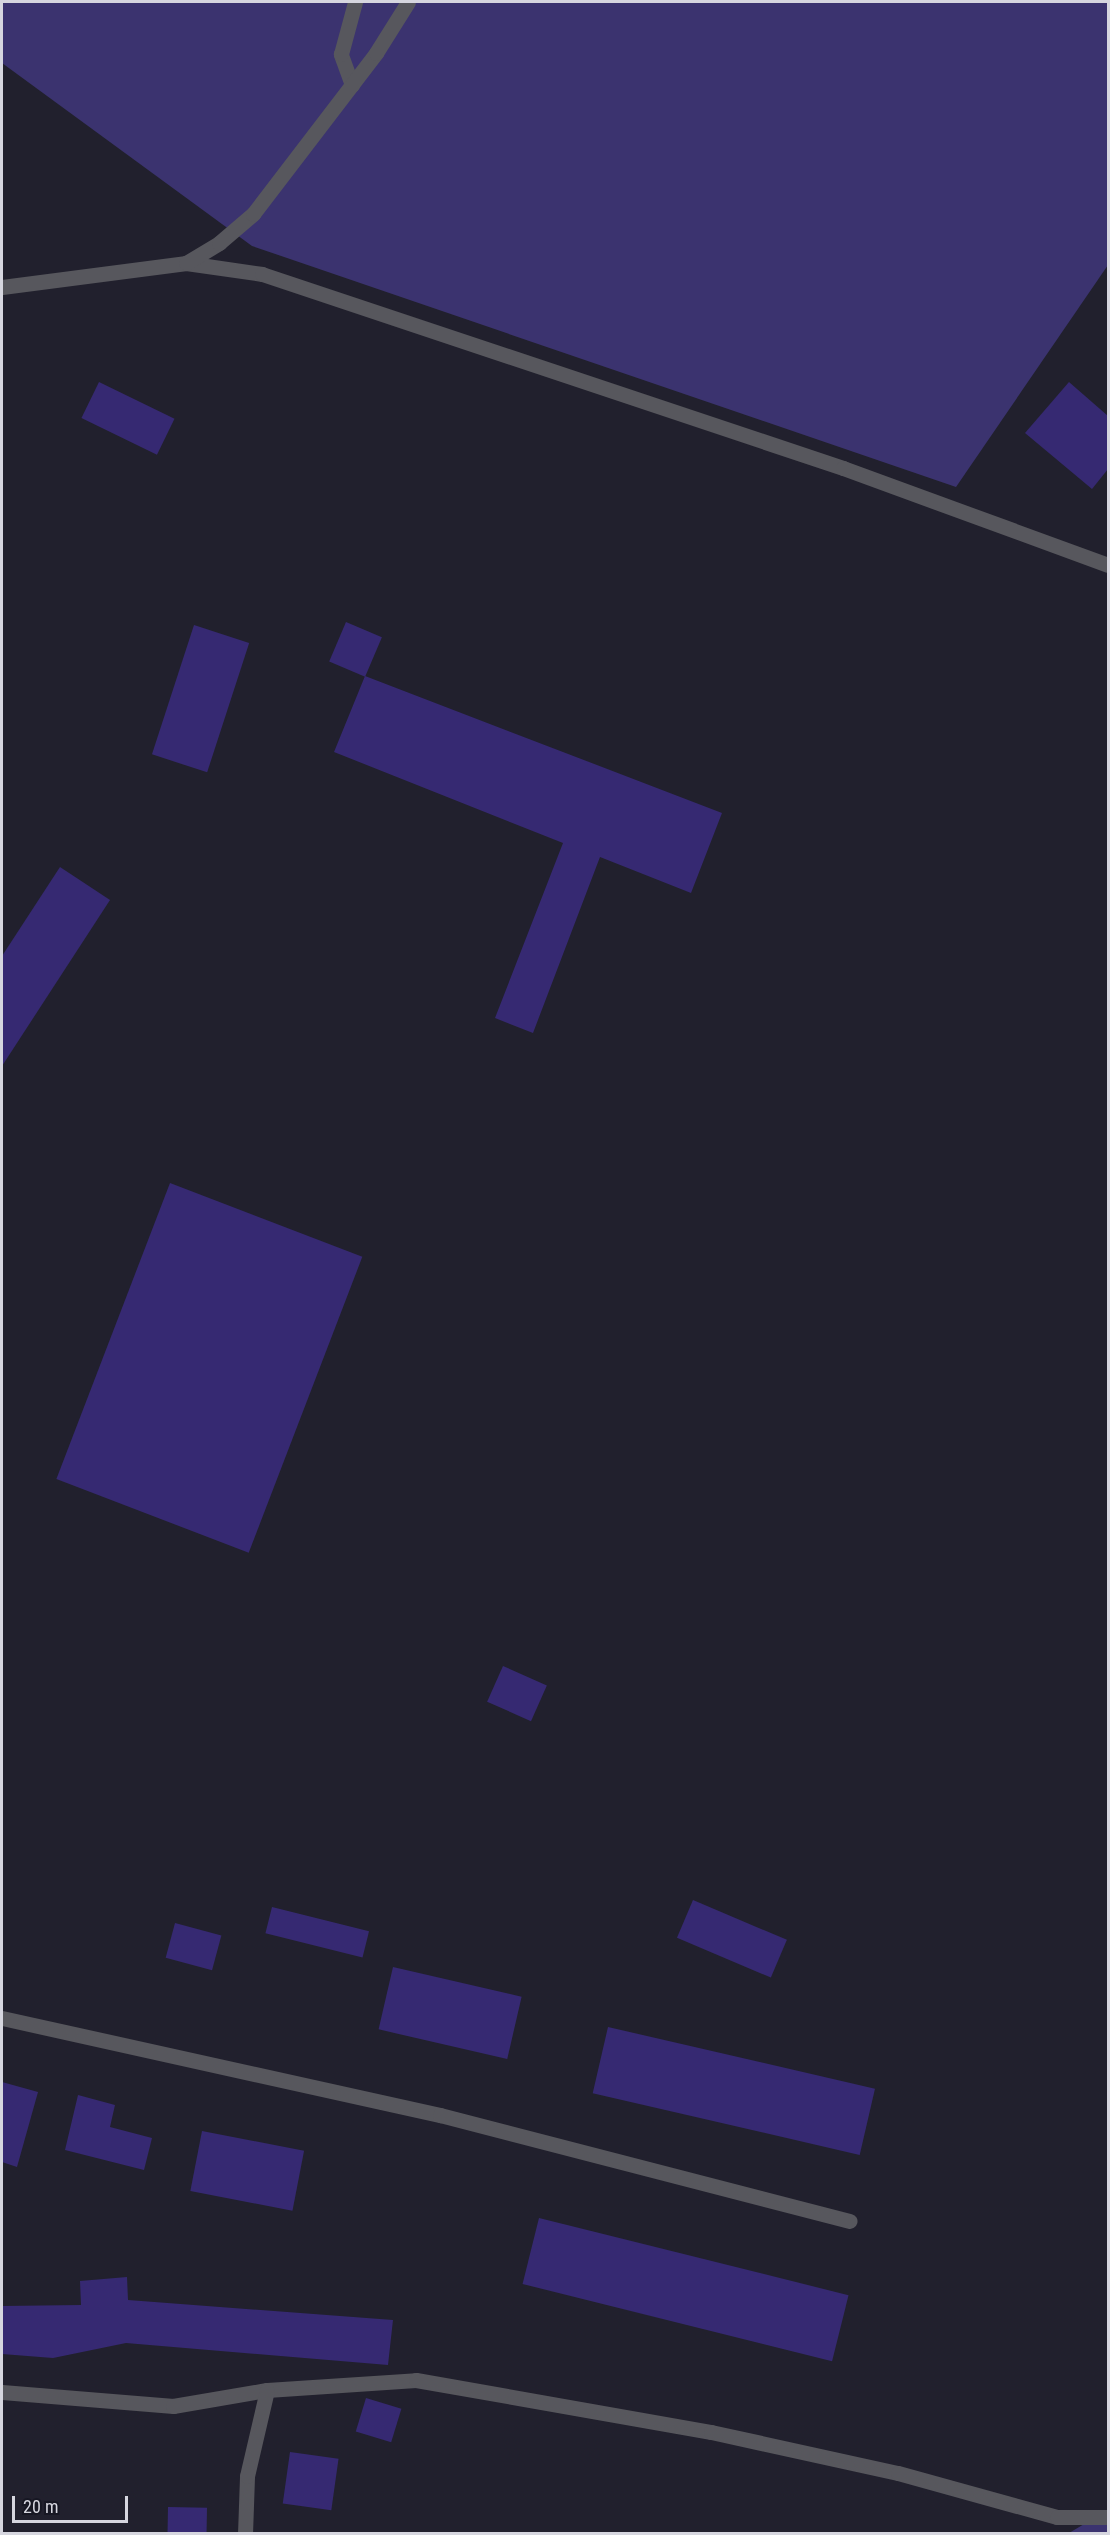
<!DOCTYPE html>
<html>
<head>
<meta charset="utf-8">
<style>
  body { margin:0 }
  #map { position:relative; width:1110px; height:2535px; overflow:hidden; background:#21202d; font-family:"Roboto Condensed",sans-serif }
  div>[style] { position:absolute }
  .green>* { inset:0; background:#3b336f }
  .building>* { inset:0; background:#362972; transform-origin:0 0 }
  .lane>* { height:15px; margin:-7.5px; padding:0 7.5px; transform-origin:7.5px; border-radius:7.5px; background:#57575d }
  .street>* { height:15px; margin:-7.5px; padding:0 7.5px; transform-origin:7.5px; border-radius:7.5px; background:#57575d }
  span { translate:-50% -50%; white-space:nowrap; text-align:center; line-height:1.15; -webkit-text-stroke:6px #171723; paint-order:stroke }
  .frame { position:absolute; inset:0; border:3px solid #d6d6df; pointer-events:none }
  .scale { position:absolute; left:12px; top:2496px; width:116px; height:27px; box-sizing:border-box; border:3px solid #d6d6df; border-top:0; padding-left:8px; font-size:18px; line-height:21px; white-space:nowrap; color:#d6d6df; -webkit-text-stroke:4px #171723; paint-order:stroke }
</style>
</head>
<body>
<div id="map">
  <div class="green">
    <i style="clip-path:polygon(2px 2px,1108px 2px,1108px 265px,956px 487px,252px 246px,2px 63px)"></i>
    <i style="clip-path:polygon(1108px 2510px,1108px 2533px,1069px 2533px)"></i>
  </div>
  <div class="building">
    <i style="left:99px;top:382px;width:84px;height:40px;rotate:26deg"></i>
    <i style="clip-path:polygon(1069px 382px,1108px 416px,1108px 469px,1092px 489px,1025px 433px)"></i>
    <i style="left:346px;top:622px;width:39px;height:43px;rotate:23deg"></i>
    <i style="left:194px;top:625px;width:58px;height:136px;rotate:18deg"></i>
    <i style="clip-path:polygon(365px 676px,722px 813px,691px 893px,600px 857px,533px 1033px,495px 1018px,563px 843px,334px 752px)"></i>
    <i style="clip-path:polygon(60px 867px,110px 900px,2px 1066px,2px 956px)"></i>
    <i style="left:170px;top:1183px;width:206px;height:317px;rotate:21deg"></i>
    <i style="left:503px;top:1666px;width:48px;height:39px;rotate:24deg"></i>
    <i style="left:693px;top:1900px;width:102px;height:41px;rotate:23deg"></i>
    <i style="left:272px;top:1907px;width:100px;height:27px;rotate:14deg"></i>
    <i style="left:175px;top:1923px;width:48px;height:36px;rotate:15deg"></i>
    <i style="left:393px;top:1967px;width:132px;height:64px;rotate:13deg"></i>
    <i style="left:608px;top:2027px;width:274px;height:68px;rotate:13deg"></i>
    <i style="clip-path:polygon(2px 2082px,38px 2092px,17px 2167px,2px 2162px)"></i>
    <i style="clip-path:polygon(78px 2095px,115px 2105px,110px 2127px,152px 2138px,144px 2170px,65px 2150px)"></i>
    <i style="left:202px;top:2131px;width:104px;height:61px;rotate:11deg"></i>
    <i style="left:539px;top:2218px;width:319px;height:68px;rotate:14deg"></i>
    <i style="clip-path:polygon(127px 2277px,128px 2300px,393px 2320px,388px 2365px,126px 2343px,53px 2358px,2px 2354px,2px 2306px,81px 2305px,80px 2281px)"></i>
    <i style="left:366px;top:2398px;width:37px;height:35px;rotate:17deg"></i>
    <i style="left:290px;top:2452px;width:49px;height:52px;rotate:8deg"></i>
    <i style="left:168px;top:2507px;width:39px;height:27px;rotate:1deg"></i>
  </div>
  <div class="lane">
    <i style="left:186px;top:263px;width:77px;rotate:8.2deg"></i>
    <i style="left:262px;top:274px;width:613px;rotate:18.46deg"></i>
    <i style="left:843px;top:468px;width:282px;rotate:20.1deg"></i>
    <i style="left:2px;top:2018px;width:449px;rotate:12.5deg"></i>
    <i style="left:440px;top:2115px;width:423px;rotate:14.5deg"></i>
    <i style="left:2px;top:2392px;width:172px;rotate:4.7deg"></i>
    <i style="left:173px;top:2406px;width:95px;rotate:-9.7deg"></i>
    <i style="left:267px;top:2390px;width:149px;rotate:-3.8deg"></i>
    <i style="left:416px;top:2380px;width:300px;rotate:10deg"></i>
    <i style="left:711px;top:2432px;width:191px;rotate:12.4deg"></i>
    <i style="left:898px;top:2473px;width:165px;rotate:15.5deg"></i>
    <i style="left:1057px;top:2517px;width:51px"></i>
    <i style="left:245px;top:2534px;width:58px;rotate:-88deg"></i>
    <i style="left:247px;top:2476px;width:88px;rotate:-76.9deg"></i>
  </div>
  <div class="street">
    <i style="left:352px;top:85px;width:33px;rotate:-110deg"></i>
    <i style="left:341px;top:54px;width:54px;rotate:-74.9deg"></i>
    <i style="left:2px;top:287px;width:186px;rotate:-7.4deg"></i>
    <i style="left:186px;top:263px;width:39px;rotate:-31deg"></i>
    <i style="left:219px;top:243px;width:45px;rotate:-40.5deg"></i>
    <i style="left:253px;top:214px;width:203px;rotate:-52.6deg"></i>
    <i style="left:376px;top:53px;width:60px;rotate:-57.9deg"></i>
  </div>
  <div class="frame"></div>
  <div class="scale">20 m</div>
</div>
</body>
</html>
